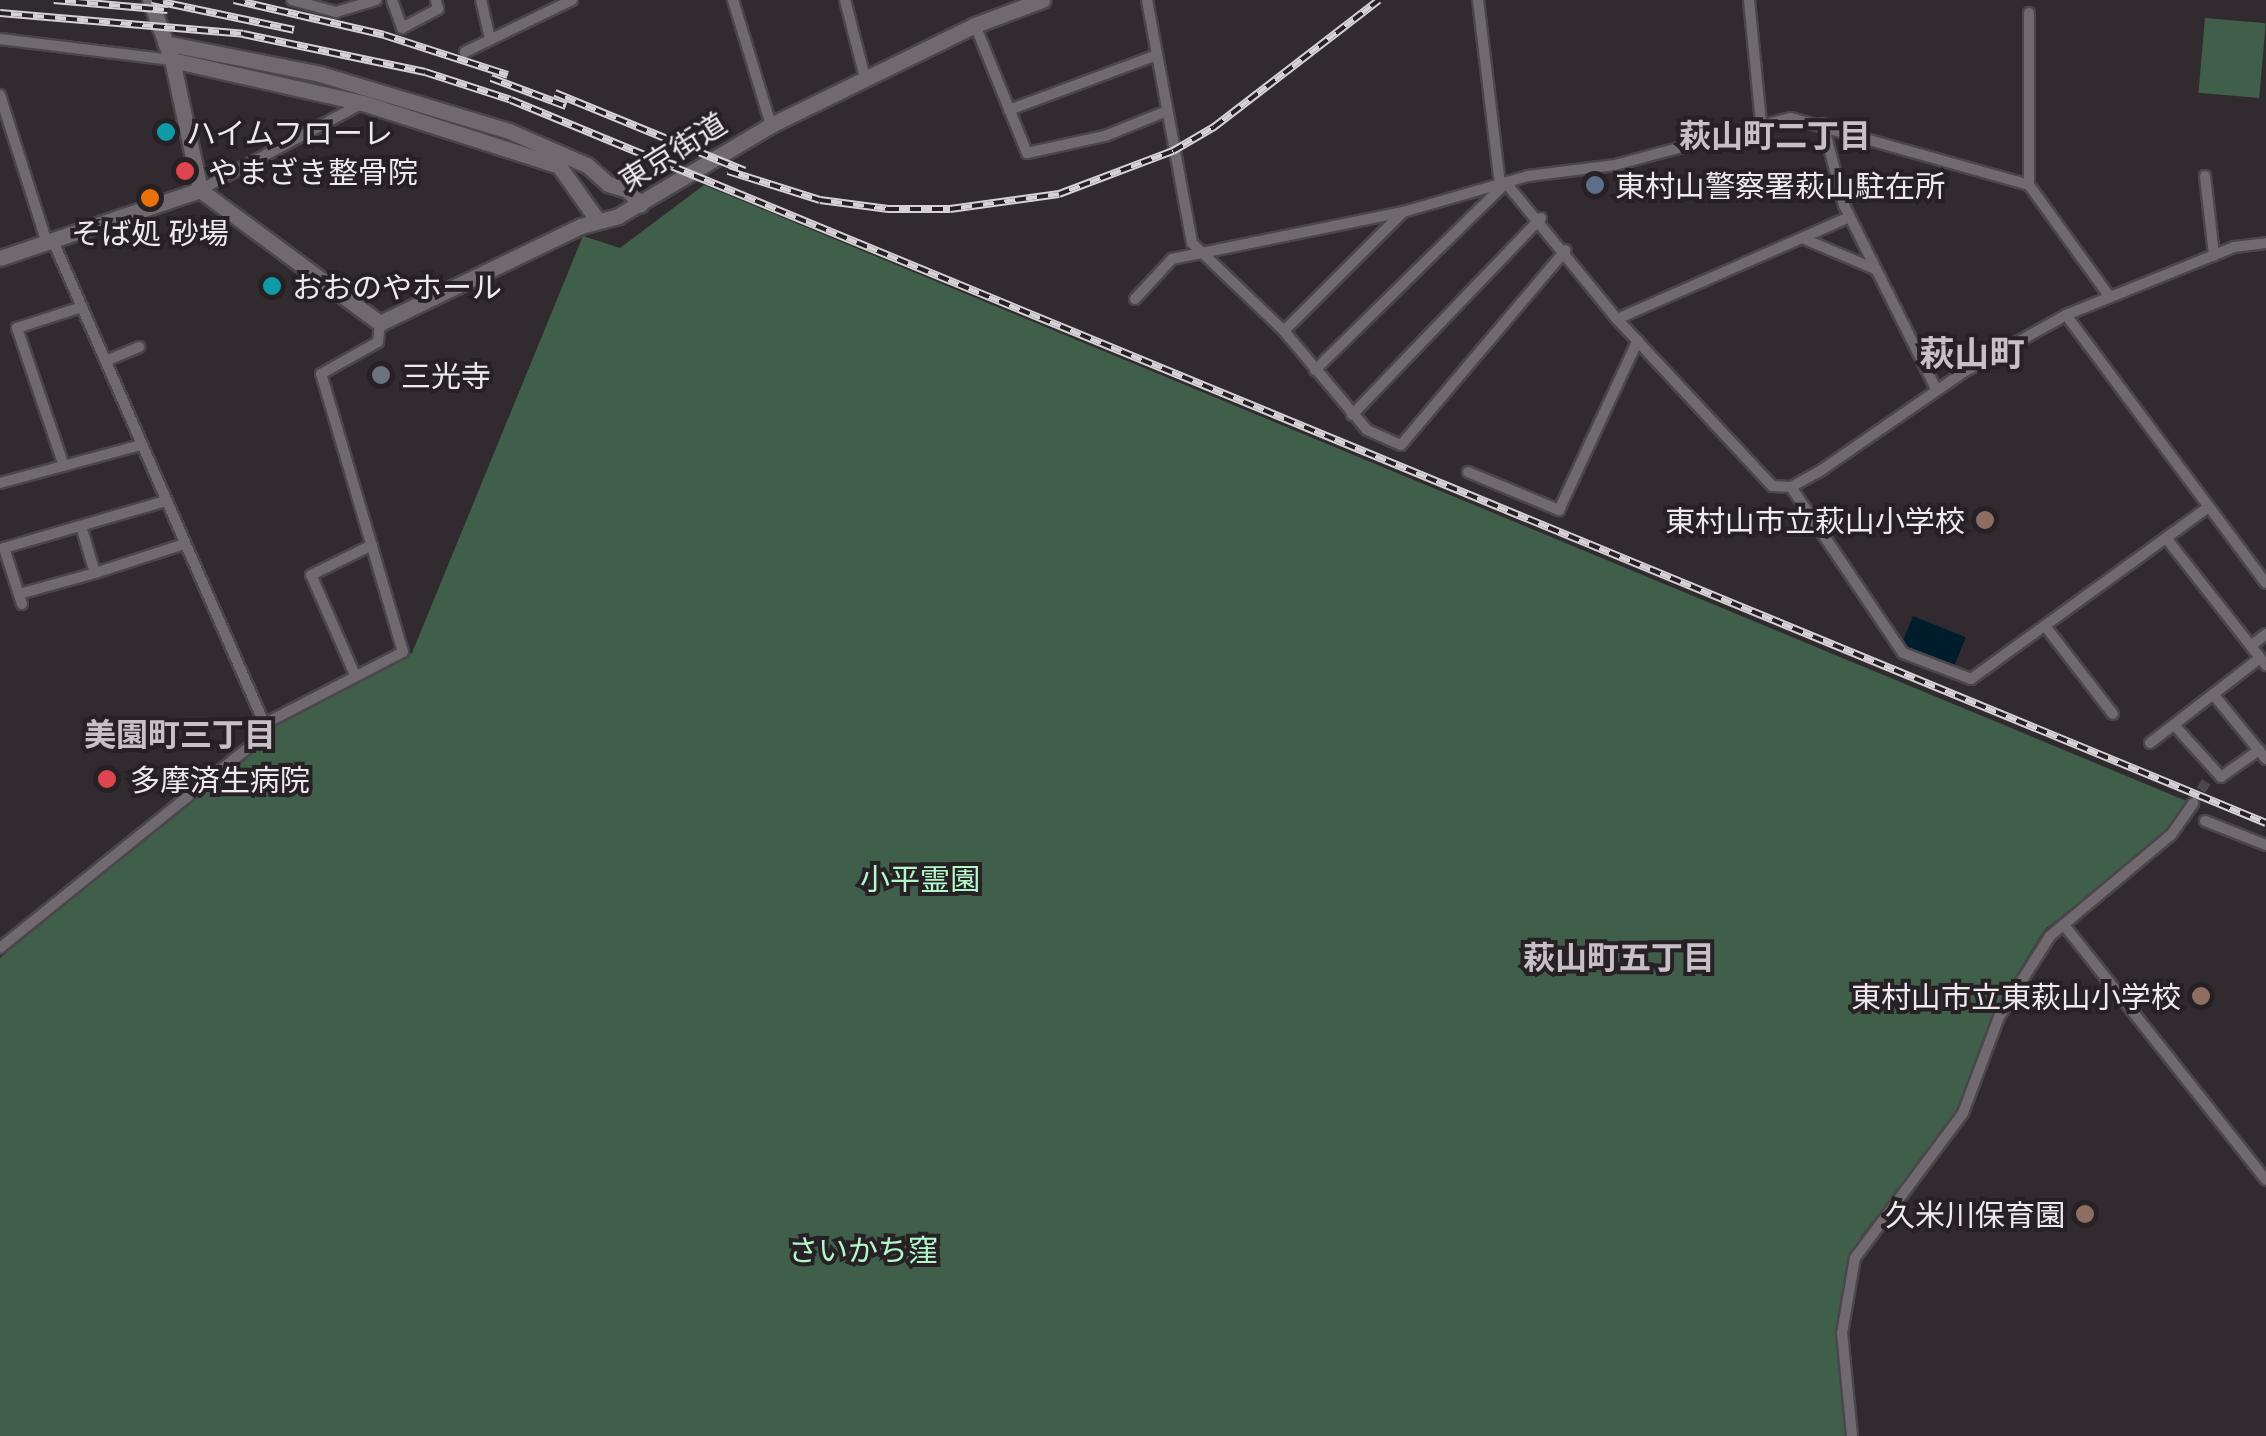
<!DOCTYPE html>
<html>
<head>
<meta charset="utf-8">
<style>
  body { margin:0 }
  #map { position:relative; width:2266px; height:1436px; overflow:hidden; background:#312b30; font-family:Lato,"Noto Sans JP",sans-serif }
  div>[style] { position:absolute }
  .green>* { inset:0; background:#3f5f4a; transform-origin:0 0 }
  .water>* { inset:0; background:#001d2e; transform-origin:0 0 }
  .street-tunnel>* { height:10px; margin-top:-5px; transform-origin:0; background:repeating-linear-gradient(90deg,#4d484c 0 10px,transparent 0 15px) }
  .roads { filter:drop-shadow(2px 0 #4b464b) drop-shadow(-2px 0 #4b464b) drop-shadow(0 2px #4b464b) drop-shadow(0 -2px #4b464b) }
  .street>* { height:10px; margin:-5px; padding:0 5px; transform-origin:5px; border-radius:5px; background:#706a70 }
  .secondary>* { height:15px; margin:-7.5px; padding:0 7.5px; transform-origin:7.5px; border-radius:7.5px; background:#706a70 }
  .rail>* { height:8px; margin-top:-4px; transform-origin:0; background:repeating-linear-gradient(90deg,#272126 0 11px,#d5d1d5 0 22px); box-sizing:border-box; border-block:2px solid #d5d1d5 }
  .dots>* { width:28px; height:28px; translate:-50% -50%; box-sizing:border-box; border:5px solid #272126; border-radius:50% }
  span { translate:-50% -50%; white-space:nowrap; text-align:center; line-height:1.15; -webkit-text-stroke:8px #272126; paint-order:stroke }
  .poi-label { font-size:30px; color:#ede9ed }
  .left { translate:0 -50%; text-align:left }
  .right { translate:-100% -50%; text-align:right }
  .street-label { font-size:30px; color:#ede9ed }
  .park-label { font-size:30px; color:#b3f8c9 }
  .neighbourhood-label { font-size:32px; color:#c7c0c7; font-weight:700 }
  .quarter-label { font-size:35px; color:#c7c0c7; font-weight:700 }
</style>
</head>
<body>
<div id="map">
  <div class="green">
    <i style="left:2205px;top:18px;width:61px;height:75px;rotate:5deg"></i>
    <i style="clip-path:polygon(704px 185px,2189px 802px,2168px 833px,2044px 930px,1992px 1015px,1959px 1113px,1862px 1235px,1850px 1259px,1837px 1333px,1847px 1436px,0 1436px,0 958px,272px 734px,271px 721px,412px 653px,583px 236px,620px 248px)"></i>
  </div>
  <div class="water">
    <i style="left:1913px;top:616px;width:57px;height:31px;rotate:22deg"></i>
  </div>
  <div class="street-tunnel">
    <i style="left:2193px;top:803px;width:25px;rotate:-58deg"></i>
  </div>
  <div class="roads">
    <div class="street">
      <i style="left:292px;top:0;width:46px;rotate:15.3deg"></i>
      <i style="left:336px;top:12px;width:42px;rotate:-16.7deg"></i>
      <i style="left:392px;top:0;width:30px;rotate:70deg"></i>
      <i style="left:402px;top:28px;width:41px;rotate:-27.8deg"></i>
      <i style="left:438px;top:9px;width:9px;rotate:-103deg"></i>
      <i style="left:481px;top:0;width:40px;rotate:77deg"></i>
      <i style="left:733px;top:0;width:131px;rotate:73.1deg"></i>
      <i style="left:845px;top:0;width:81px;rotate:75.6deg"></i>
      <i style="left:1147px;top:0;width:247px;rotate:79.5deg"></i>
      <i style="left:1192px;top:243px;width:127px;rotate:43.7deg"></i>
      <i style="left:1284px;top:331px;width:129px;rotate:50deg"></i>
      <i style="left:1367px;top:430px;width:37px;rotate:24deg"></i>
      <i style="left:1401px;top:445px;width:255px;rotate:-49.8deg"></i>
      <i style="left:1478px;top:0;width:185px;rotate:83.2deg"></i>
      <i style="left:1749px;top:0;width:123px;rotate:84.4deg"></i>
      <i style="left:975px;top:25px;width:138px;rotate:67.9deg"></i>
      <i style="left:1027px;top:153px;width:80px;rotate:-12.3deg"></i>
      <i style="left:1105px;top:136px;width:67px;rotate:-22deg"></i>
      <i style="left:0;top:39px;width:173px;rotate:7deg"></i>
      <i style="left:465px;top:52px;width:119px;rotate:-25.9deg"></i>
      <i style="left:0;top:95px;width:155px;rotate:72.4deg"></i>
      <i style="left:1009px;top:110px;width:158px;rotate:-20.4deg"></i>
      <i style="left:1823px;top:124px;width:84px;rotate:75.5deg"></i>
      <i style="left:1844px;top:205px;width:206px;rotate:63.4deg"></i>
      <i style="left:2205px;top:176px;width:80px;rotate:83.5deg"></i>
      <i style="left:1506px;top:183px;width:176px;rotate:50.8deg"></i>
      <i style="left:1617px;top:319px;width:228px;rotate:47.1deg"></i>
      <i style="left:1772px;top:486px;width:19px;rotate:3deg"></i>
      <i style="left:1791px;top:487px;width:37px;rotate:-29deg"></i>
      <i style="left:1823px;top:469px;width:169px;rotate:-34.6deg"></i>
      <i style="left:1962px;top:373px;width:119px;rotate:-29.1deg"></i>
      <i style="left:2066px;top:315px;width:181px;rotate:-22deg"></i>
      <i style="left:2234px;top:247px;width:32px;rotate:-7deg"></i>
      <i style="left:2029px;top:185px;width:172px;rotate:-90deg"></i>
      <i style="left:200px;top:190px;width:185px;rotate:-28.1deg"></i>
      <i style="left:1802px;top:238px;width:79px;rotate:23deg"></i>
      <i style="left:1135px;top:299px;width:54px;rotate:-47.2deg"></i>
      <i style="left:1172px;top:259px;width:236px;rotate:-11.5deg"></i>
      <i style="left:1403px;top:212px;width:130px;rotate:-16.1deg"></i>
      <i style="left:1528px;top:176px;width:88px;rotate:-7.2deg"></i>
      <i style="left:1615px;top:165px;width:182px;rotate:-15deg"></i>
      <i style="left:1791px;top:118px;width:247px;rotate:15.7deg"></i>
      <i style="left:2029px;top:185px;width:137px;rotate:54.2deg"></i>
      <i style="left:2066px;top:315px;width:334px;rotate:53.3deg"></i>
      <i style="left:1617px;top:319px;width:253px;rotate:-23.7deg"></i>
      <i style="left:1284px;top:331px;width:168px;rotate:-45deg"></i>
      <i style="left:106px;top:361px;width:36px;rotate:-23deg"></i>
      <i style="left:1315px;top:370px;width:267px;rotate:-44.4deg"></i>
      <i style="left:1352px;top:415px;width:273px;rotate:-46.2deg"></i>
      <i style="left:64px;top:466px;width:146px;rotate:-108.8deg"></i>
      <i style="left:17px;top:328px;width:68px;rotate:-17.9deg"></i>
      <i style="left:1468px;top:472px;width:99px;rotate:22.7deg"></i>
      <i style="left:1559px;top:510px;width:187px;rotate:-65.1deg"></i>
      <i style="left:0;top:483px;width:146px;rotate:-15.1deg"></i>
      <i style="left:1791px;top:487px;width:200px;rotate:56deg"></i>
      <i style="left:1903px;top:653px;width:73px;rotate:20.9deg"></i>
      <i style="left:1971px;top:679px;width:291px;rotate:-35.9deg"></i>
      <i style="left:2166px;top:538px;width:162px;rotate:51.8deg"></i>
      <i style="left:95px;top:573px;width:94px;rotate:-18deg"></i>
      <i style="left:19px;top:594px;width:79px;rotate:-15.4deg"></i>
      <i style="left:95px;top:573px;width:49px;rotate:-106.6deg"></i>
      <i style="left:22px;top:604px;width:59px;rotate:-107.8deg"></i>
      <i style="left:4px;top:548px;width:169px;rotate:-16.2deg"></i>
      <i style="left:2045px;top:626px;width:111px;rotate:52.3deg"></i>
      <i style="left:2251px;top:646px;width:19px;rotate:-39deg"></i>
      <i style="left:355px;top:675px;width:109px;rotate:-113.7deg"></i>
      <i style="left:311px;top:575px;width:68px;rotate:-26.2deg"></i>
      <i style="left:2213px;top:694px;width:84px;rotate:50.8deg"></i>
      <i style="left:266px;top:723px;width:154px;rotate:-27.4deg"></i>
      <i style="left:403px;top:652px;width:290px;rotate:-106.4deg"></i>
      <i style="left:321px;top:374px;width:65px;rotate:-29.3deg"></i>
      <i style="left:378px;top:342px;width:19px;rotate:-84deg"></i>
      <i style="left:2174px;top:725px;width:70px;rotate:47.9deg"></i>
      <i style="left:2221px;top:777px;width:47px;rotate:-35.4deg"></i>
      <i style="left:2150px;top:743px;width:139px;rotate:-37.7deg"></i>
      <i style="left:2205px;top:821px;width:66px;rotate:21.5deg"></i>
      <i style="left:2064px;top:925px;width:325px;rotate:51.6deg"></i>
      <i style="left:0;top:948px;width:344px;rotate:-38.9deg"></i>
      <i style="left:268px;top:732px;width:536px;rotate:-113.65deg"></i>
      <i style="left:1852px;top:1436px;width:103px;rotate:-95.5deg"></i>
      <i style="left:1842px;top:1333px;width:76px;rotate:-80.2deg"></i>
      <i style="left:1855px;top:1258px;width:181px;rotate:-53.3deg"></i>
      <i style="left:1963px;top:1113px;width:103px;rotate:-69.4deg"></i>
      <i style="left:1999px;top:1017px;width:96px;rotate:-57.8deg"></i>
      <i style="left:2050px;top:936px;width:158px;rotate:-39.9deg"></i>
      <i style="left:2171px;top:835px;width:39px;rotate:-55deg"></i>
    </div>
    <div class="secondary">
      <i style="left:150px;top:0;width:64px;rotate:69.9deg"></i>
      <i style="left:172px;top:60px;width:133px;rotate:77.8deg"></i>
      <i style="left:165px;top:43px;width:158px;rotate:11.3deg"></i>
      <i style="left:320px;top:74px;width:197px;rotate:16.8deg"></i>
      <i style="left:509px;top:131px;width:85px;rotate:23.6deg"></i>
      <i style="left:587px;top:165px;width:28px;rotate:42deg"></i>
      <i style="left:608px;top:184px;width:21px;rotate:17deg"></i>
      <i style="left:628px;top:190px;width:19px;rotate:51deg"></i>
      <i style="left:172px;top:60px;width:196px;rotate:12.7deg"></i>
      <i style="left:363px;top:103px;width:206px;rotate:17.8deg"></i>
      <i style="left:559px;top:166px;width:67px;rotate:54.7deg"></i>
      <i style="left:200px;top:190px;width:224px;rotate:36.5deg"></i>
      <i style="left:380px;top:323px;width:223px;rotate:-25.8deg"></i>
      <i style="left:581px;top:226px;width:38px;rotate:-15deg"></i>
      <i style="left:618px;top:216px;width:178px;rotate:-30.7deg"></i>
      <i style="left:771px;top:125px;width:227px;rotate:-26.1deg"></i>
      <i style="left:975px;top:25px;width:72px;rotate:-20.5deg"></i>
      <i style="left:0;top:258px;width:211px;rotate:-18.8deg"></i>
    </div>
  </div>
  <div class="rail">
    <i style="left:54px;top:0;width:114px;rotate:5deg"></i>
    <i style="left:152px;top:0;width:145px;rotate:11.9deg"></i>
    <i style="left:234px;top:0;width:154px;rotate:13.1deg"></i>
    <i style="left:384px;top:35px;width:130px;rotate:17.9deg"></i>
    <i style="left:0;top:13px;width:244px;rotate:4.9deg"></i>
    <i style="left:243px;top:34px;width:186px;rotate:11.8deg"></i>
    <i style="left:425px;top:72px;width:90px;rotate:18deg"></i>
    <i style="left:511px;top:100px;width:1898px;rotate:22.39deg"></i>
    <i style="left:491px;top:78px;width:80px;rotate:20.5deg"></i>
    <i style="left:555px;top:93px;width:205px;rotate:22.3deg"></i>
    <i style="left:728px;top:171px;width:96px;rotate:17.5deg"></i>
    <i style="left:820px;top:200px;width:69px;rotate:7.5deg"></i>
    <i style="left:888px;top:209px;width:62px"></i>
    <i style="left:950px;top:209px;width:110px;rotate:-7.8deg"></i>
    <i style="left:1059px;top:194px;width:122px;rotate:-20.7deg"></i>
    <i style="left:1173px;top:151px;width:48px;rotate:-30.3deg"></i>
    <i style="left:1214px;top:127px;width:208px;rotate:-37.6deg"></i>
  </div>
  <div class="dots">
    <i style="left:166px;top:132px;background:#0f9aa8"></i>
    <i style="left:185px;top:171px;background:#e0444e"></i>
    <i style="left:1595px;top:185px;background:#5c6f8a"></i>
    <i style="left:150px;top:198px;background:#e8710a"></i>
    <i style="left:272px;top:286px;background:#0f9aa8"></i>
    <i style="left:381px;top:375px;background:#6b7280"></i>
    <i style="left:1985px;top:520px;background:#8d6e63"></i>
    <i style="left:107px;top:779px;background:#e0444e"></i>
    <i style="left:2201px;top:996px;background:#8d6e63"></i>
    <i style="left:2085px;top:1214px;background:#8d6e63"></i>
  </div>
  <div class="poi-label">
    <span class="left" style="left:186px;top:132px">ハイムフローレ</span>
    <span class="left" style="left:208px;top:171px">やまざき整骨院</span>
    <span class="left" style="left:1615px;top:185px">東村山警察署萩山駐在所</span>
    <span style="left:150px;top:232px">そば処 砂場</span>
    <span class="left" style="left:292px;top:286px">おおのやホール</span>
    <span class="left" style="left:401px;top:375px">三光寺</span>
    <span class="right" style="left:1965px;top:520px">東村山市立萩山小学校</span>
    <span class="left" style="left:130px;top:779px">多摩済生病院</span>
    <span class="right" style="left:2181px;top:996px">東村山市立東萩山小学校</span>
    <span class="right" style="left:2065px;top:1214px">久米川保育園</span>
  </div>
  <div class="street-label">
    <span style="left:672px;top:151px;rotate:-32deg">東京街道</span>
  </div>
  <div class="park-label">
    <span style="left:920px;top:878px">小平霊園</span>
    <span style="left:863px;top:1249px">さいかち窪</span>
  </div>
  <div class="neighbourhood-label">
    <span style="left:1775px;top:135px">萩山町二丁目</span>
    <span style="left:180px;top:734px">美園町三丁目</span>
    <span style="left:1619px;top:957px">萩山町五丁目</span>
  </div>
  <div class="quarter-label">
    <span style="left:1972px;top:352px">萩山町</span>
  </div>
</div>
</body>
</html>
